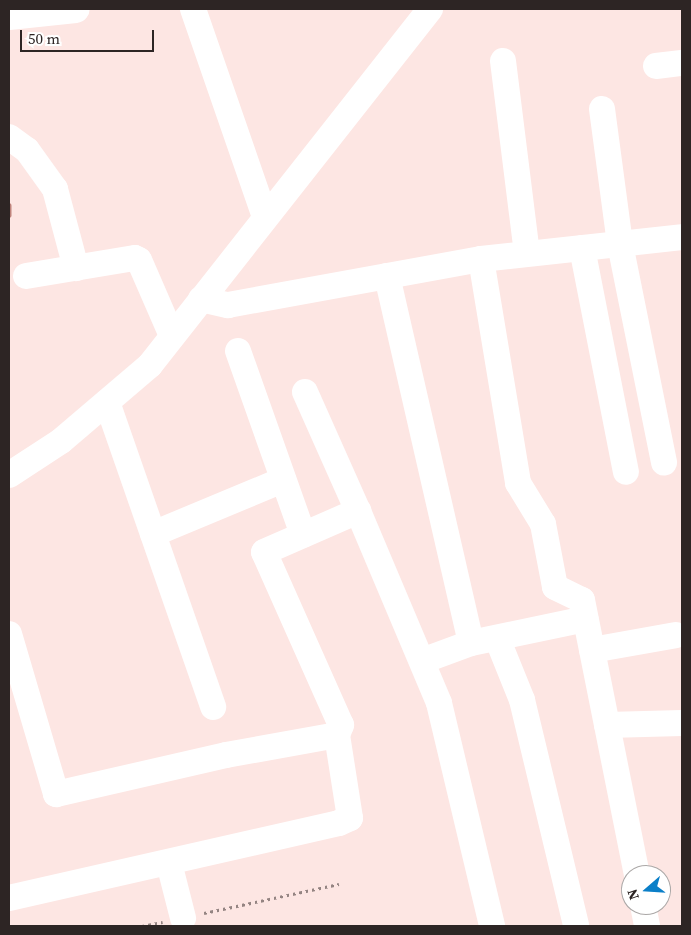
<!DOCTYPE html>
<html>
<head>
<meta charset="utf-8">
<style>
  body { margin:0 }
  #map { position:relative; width:691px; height:935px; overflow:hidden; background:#fde6e3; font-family:"Source Serif 4",serif }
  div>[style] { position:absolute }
  .stream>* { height:5.5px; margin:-2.75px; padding:0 2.75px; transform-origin:2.75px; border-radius:2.75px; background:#bf837c }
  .path>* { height:3px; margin-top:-1.5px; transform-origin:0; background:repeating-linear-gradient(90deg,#948482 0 2.5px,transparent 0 6.5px) }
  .minor>* { height:26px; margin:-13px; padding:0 13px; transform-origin:13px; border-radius:13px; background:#fff }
  .major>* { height:28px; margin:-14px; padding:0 14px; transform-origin:14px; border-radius:14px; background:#fff }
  span { translate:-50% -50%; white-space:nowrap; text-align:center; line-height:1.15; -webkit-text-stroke:5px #fff; paint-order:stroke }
  .frame { position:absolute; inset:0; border:10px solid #2d2524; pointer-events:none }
  .north { position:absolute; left:621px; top:865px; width:50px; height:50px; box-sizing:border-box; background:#fff; border:1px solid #aba8a7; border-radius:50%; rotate:251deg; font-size:14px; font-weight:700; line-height:20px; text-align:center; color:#2d2524 }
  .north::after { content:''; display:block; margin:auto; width:18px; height:22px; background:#0b7fc8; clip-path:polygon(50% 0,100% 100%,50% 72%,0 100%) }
  .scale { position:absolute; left:20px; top:30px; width:134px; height:22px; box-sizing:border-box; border:2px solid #2d2524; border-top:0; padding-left:6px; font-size:15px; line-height:18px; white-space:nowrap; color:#2d2524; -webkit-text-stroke:4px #fff; paint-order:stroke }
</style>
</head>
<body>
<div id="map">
  <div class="stream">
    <i style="left:9px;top:206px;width:9px;rotate:90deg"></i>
  </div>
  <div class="path">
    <i style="left:204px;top:913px;width:138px;rotate:-12.1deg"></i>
    <i style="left:142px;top:926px;width:21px;rotate:-11deg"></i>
  </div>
  <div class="minor">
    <i style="left:193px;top:9px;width:220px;rotate:70.9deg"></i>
    <i style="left:503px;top:61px;width:194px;rotate:82.9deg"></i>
    <i style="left:656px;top:66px;width:26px;rotate:-7deg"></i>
    <i style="left:602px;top:109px;width:136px;rotate:82.4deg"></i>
    <i style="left:620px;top:244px;width:223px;rotate:78.6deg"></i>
    <i style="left:9px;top:137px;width:22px;rotate:36deg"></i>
    <i style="left:27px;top:150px;width:48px;rotate:54.3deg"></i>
    <i style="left:55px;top:189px;width:82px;rotate:75.1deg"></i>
    <i style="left:582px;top:248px;width:228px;rotate:78.9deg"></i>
    <i style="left:481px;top:259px;width:227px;rotate:80.6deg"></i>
    <i style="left:518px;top:483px;width:48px;rotate:58.6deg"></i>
    <i style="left:543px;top:524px;width:64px;rotate:79.2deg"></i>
    <i style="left:555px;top:587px;width:30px;rotate:26deg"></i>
    <i style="left:582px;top:600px;width:280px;rotate:78.7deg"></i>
    <i style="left:26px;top:276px;width:110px;rotate:-9.4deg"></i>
    <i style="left:135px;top:258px;width:4px;rotate:27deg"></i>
    <i style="left:139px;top:260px;width:83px;rotate:66.5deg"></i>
    <i style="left:387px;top:276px;width:376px;rotate:77.1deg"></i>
    <i style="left:201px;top:299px;width:28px;rotate:13deg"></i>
    <i style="left:228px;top:305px;width:257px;rotate:-10.3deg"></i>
    <i style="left:481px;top:259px;width:202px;rotate:-6.2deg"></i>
    <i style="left:238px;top:351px;width:195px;rotate:70.5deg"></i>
    <i style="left:305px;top:392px;width:130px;rotate:66deg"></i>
    <i style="left:358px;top:511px;width:208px;rotate:67.1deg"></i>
    <i style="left:439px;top:703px;width:229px;rotate:76.6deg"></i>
    <i style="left:107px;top:402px;width:323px;rotate:70.8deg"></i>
    <i style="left:9px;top:475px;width:62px;rotate:-33.2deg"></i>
    <i style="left:61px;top:441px;width:117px;rotate:-40.5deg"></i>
    <i style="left:150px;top:365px;width:453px;rotate:-51.8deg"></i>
    <i style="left:153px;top:534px;width:141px;rotate:-22.6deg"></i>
    <i style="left:9px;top:634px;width:167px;rotate:73.6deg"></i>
    <i style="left:56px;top:794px;width:174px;rotate:-12.9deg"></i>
    <i style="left:226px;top:755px;width:113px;rotate:-10.2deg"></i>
    <i style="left:497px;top:638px;width:67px;rotate:68deg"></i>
    <i style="left:522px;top:700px;width:231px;rotate:76.5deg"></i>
    <i style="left:592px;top:650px;width:85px;rotate:-10.1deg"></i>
    <i style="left:422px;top:661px;width:52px;rotate:-20.2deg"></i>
    <i style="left:471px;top:643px;width:117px;rotate:-11.8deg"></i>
    <i style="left:607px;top:725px;width:75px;rotate:-1.5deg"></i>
    <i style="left:169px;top:863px;width:57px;rotate:75.7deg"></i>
    <i style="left:9px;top:898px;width:338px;rotate:-12.8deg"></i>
    <i style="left:339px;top:823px;width:12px;rotate:-24deg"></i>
    <i style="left:350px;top:818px;width:84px;rotate:-98.9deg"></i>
    <i style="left:337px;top:735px;width:11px;rotate:-68deg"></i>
    <i style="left:341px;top:725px;width:189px;rotate:-114deg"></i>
    <i style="left:264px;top:552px;width:103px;rotate:-23.6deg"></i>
    <i style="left:643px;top:905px;width:21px;rotate:79deg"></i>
  </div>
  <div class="major">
    <i style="left:9px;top:16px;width:67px;rotate:-6deg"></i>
  </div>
  <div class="frame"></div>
  <div class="north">N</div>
  <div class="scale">50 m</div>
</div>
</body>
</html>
